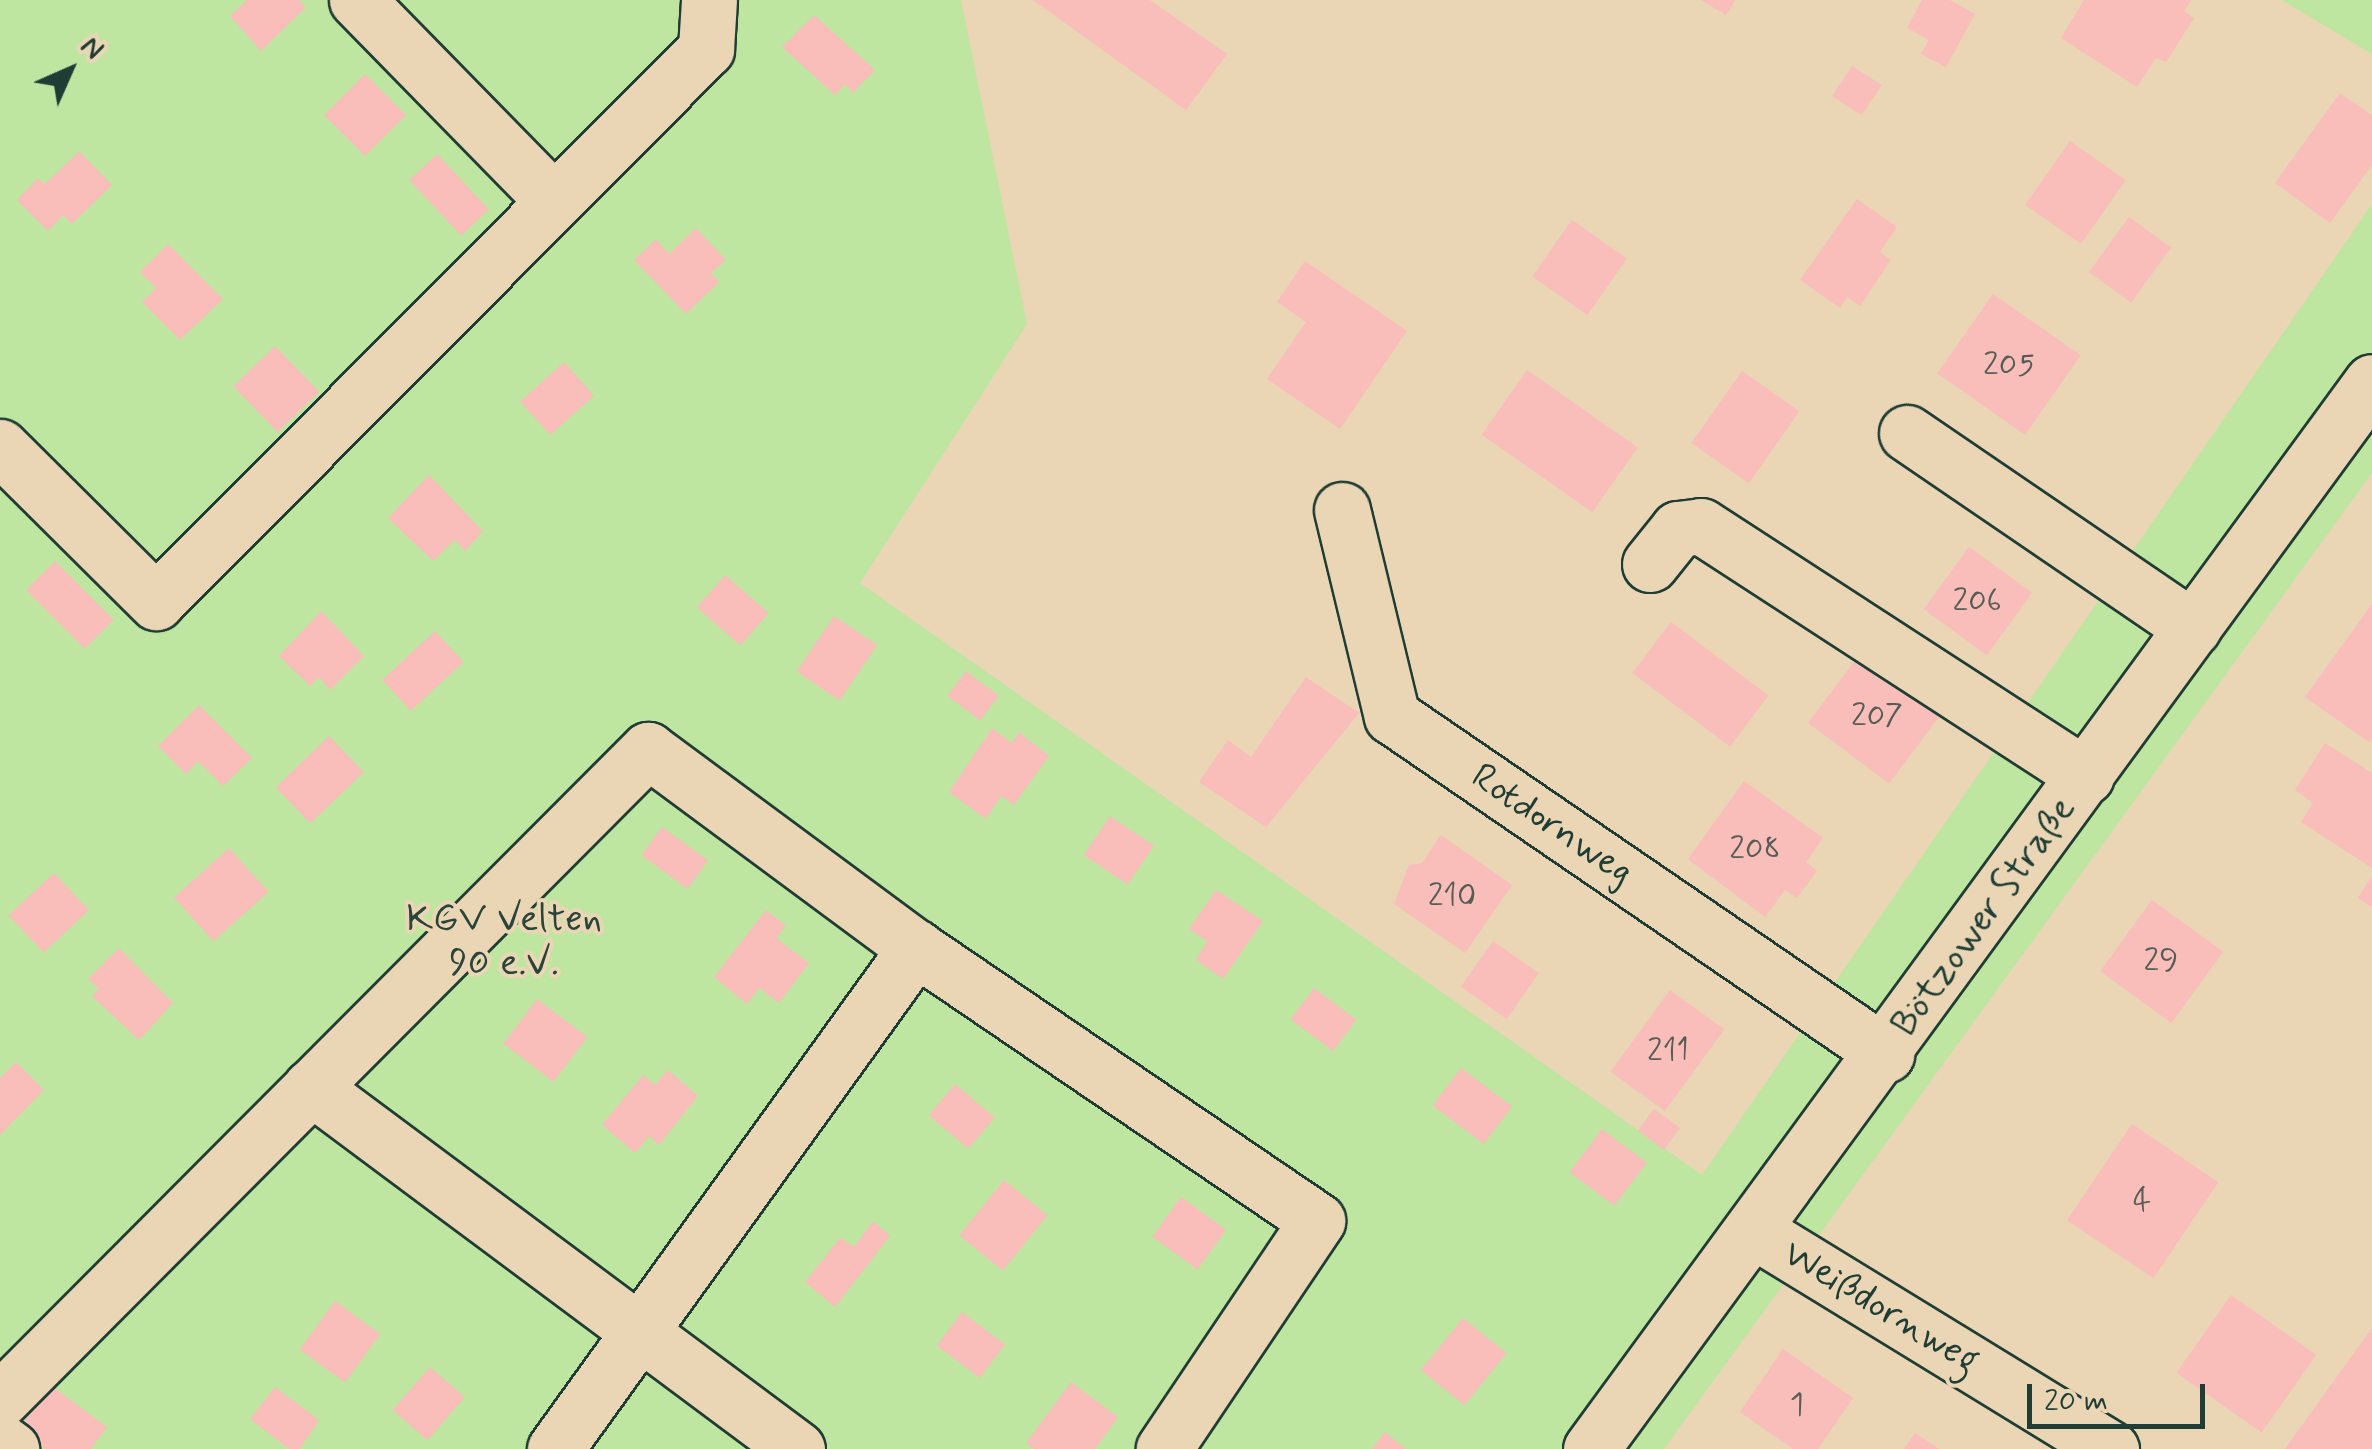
<!DOCTYPE html>
<html>
<head>
<meta charset="utf-8">
<style>
  body { margin:0 }
  #map { position:relative; width:2372px; height:1449px; overflow:hidden; background:#ead5b4; font-family:Mynerve,sans-serif }
  div>[style] { position:absolute }
  .green>* { inset:0; background:#bee6a1 }
  .building>* { inset:0; background:#f9bdba; transform-origin:0 0 }
  .roads { filter:drop-shadow(2px 0 #1f3d34) drop-shadow(-2px 0 #1f3d34) drop-shadow(0 2px #1f3d34) drop-shadow(0 -2px #1f3d34) }
  .minor>* { height:55px; margin:-27.5px; padding:0 27.5px; transform-origin:27.5px; border-radius:27.5px; background:#ead5b4 }
  span { translate:-50% -50%; white-space:nowrap; text-align:center; line-height:1.15; -webkit-text-stroke:8px #ead5b4; paint-order:stroke }
  .number-label { font-size:32px; color:#565d56 }
  .number-label span { -webkit-text-stroke-width:0 }
  .street-label { font-size:38px; color:#1f3d34 }
  .park-label { font-size:38px; color:#274539 }
  .north { position:absolute; left:20px; top:20px; width:100px; height:100px; -webkit-text-stroke:8px #ead5b4; paint-order:stroke; rotate:45deg; font-size:28px; font-weight:700; line-height:40px; text-align:center; color:#1f3d34 }
  .north::after { content:''; display:block; margin:auto; width:35px; height:45px; background:#1f3d34; clip-path:polygon(50% 0,100% 100%,50% 72%,0 100%) }
  .scale { position:absolute; left:2027px; top:1384px; width:178px; height:45px; box-sizing:border-box; border:5px solid #1f3d34; border-top:0; padding-left:12px; font-size:30px; line-height:35px; white-space:nowrap; color:#1f3d34; -webkit-text-stroke:8px #ead5b4; paint-order:stroke }
</style>
</head>
<body>
<div id="map">
  <div class="green">
    <i style="clip-path:polygon(0 0,961px 0,1027px 324px,860px 583px,1702px 1175px,2372px 204px,2372px 473px,1664px 1449px,0 1449px)"></i>
    <i style="clip-path:polygon(2282px 0,2372px 0,2372px 54px)"></i>
  </div>
  <div class="building">
    <i style="clip-path:polygon(247px 0,299px 0,306px 7px,261px 51px,230px 16px)"></i>
    <i style="clip-path:polygon(1033px 0,1150px 0,1227px 54px,1186px 110px)"></i>
    <i style="clip-path:polygon(1701px 0,1735px 0,1726px 15px)"></i>
    <i style="clip-path:polygon(1922px 0,1950px 0,1975px 14px,1946px 67px,1921px 54px,1929px 40px,1907px 28px)"></i>
    <i style="clip-path:polygon(2084px 0,2191px 0,2184px 11px,2194px 18px,2166px 62px,2156px 58px,2137px 87px,2061px 38px)"></i>
    <i style="clip-path:polygon(814px 15px,875px 70px,853px 93px,845px 84px,835px 95px,782px 47px)"></i>
    <i style="left:1852px;top:66px;width:35px;height:36px;rotate:33deg"></i>
    <i style="left:365px;top:74px;width:58px;height:58px;rotate:45deg"></i>
    <i style="clip-path:polygon(2340px 93px,2372px 115px,2372px 165px,2330px 223px,2275px 183px)"></i>
    <i style="left:2070px;top:141px;width:68px;height:78px;rotate:35deg"></i>
    <i style="clip-path:polygon(79px 151px,112px 185px,72px 224px,63px 215px,48px 231px,17px 200px,38px 178px,45px 184px)"></i>
    <i style="left:437px;top:154px;width:76px;height:38px;rotate:47deg"></i>
    <i style="clip-path:polygon(1857px 199px,1897px 227px,1880px 252px,1891px 260px,1860px 306px,1847px 297px,1840px 308px,1800px 280px)"></i>
    <i style="left:2129px;top:217px;width:52px;height:68px;rotate:36deg"></i>
    <i style="left:1572px;top:220px;width:67px;height:69px;rotate:35deg"></i>
    <i style="clip-path:polygon(696px 228px,726px 260px,711px 273px,719px 282px,686px 314px,634px 260px,656px 239px,669px 254px)"></i>
    <i style="clip-path:polygon(168px 244px,223px 299px,180px 340px,142px 302px,156px 288px,140px 272px)"></i>
    <i style="clip-path:polygon(1305px 261px,1407px 331px,1340px 429px,1267px 379px,1306px 322px,1277px 302px)"></i>
    <i style="left:1993px;top:294px;width:107px;height:97px;rotate:35deg"></i>
    <i style="left:275px;top:346px;width:64px;height:58px;rotate:46deg"></i>
    <i style="left:564px;top:362px;width:45px;height:59px;rotate:48deg"></i>
    <i style="left:1527px;top:370px;width:135px;height:79px;rotate:35deg"></i>
    <i style="left:1742px;top:371px;width:70px;height:88px;rotate:35deg"></i>
    <i style="clip-path:polygon(429px 475px,483px 531px,465px 551px,455px 540px,433px 561px,388px 518px)"></i>
    <i style="left:1969px;top:547px;width:78px;height:77px;rotate:36deg"></i>
    <i style="left:55px;top:561px;width:83px;height:41px;rotate:45deg"></i>
    <i style="left:725px;top:575px;width:58px;height:43px;rotate:41deg"></i>
    <i style="clip-path:polygon(2372px 604px,2372px 737px,2369px 742px,2305px 697px)"></i>
    <i style="clip-path:polygon(321px 611px,364px 656px,330px 690px,319px 677px,310px 686px,279px 656px)"></i>
    <i style="left:834px;top:616px;width:52px;height:67px;rotate:34deg"></i>
    <i style="left:1671px;top:622px;width:122px;height:64px;rotate:37deg"></i>
    <i style="left:435px;top:631px;width:42px;height:72px;rotate:47deg"></i>
    <i style="left:1863px;top:650px;width:101px;height:91px;rotate:37deg"></i>
    <i style="left:966px;top:671px;width:41px;height:31px;rotate:37deg"></i>
    <i style="clip-path:polygon(1306px 677px,1359px 713px,1266px 827px,1199px 782px,1228px 740px,1251px 757px)"></i>
    <i style="clip-path:polygon(199px 705px,252px 758px,223px 786px,198px 761px,186px 774px,158px 746px)"></i>
    <i style="clip-path:polygon(992px 728px,1012px 743px,1019px 732px,1049px 756px,1014px 805px,1001px 796px,986px 819px,949px 792px)"></i>
    <i style="left:329px;top:736px;width:50px;height:74px;rotate:46deg"></i>
    <i style="clip-path:polygon(2325px 743px,2372px 773px,2372px 868px,2301px 822px,2313px 803px,2295px 790px)"></i>
    <i style="clip-path:polygon(1744px 781px,1823px 838px,1806px 862px,1817px 871px,1797px 898px,1785px 890px,1765px 917px,1688px 859px)"></i>
    <i style="left:1110px;top:816px;width:53px;height:47px;rotate:34deg"></i>
    <i style="left:662px;top:827px;width:57px;height:35px;rotate:36deg"></i>
    <i style="clip-path:polygon(1441px 835px,1512px 885px,1465px 953px,1394px 904px,1409px 865px,1422px 863px)"></i>
    <i style="left:229px;top:848px;width:59px;height:74px;rotate:48deg"></i>
    <i style="left:54px;top:873px;width:51px;height:62px;rotate:47deg"></i>
    <i style="clip-path:polygon(2372px 876px,2372px 907px,2358px 898px)"></i>
    <i style="clip-path:polygon(1216px 890px,1263px 921px,1223px 979px,1196px 960px,1207px 941px,1189px 929px)"></i>
    <i style="left:2152px;top:900px;width:88px;height:88px;rotate:36deg"></i>
    <i style="clip-path:polygon(766px 910px,786px 926px,776px 938px,809px 963px,779px 1003px,759px 988px,747px 1004px,714px 977px)"></i>
    <i style="left:1493px;top:941px;width:56px;height:56px;rotate:35deg"></i>
    <i style="clip-path:polygon(119px 948px,173px 1003px,139px 1040px,92px 996px,99px 989px,88px 979px)"></i>
    <i style="left:1314px;top:988px;width:53px;height:39px;rotate:37deg"></i>
    <i style="left:1670px;top:990px;width:67px;height:101px;rotate:36deg"></i>
    <i style="left:537px;top:999px;width:63px;height:56px;rotate:37deg"></i>
    <i style="clip-path:polygon(16px 1062px,44px 1090px,0 1135px,0 1078px)"></i>
    <i style="left:1461px;top:1068px;width:64px;height:47px;rotate:37deg"></i>
    <i style="clip-path:polygon(668px 1070px,698px 1096px,659px 1145px,649px 1136px,635px 1153px,602px 1125px,643px 1075px,655px 1085px)"></i>
    <i style="left:955px;top:1084px;width:52px;height:41px;rotate:40deg"></i>
    <i style="left:1654px;top:1109px;width:32px;height:27px;rotate:36deg"></i>
    <i style="left:2132px;top:1124px;width:104px;height:116px;rotate:34deg"></i>
    <i style="left:1602px;top:1129px;width:56px;height:54px;rotate:37deg"></i>
    <i style="left:1004px;top:1180px;width:56px;height:71px;rotate:39deg"></i>
    <i style="left:1181px;top:1197px;width:56px;height:49px;rotate:36deg"></i>
    <i style="clip-path:polygon(873px 1221px,890px 1236px,835px 1307px,805px 1282px,840px 1238px,854px 1247px)"></i>
    <i style="left:2231px;top:1295px;width:104px;height:95px;rotate:35deg"></i>
    <i style="left:335px;top:1301px;width:56px;height:60px;rotate:36deg"></i>
    <i style="left:962px;top:1312px;width:54px;height:42px;rotate:37deg"></i>
    <i style="left:1463px;top:1318px;width:56px;height:67px;rotate:39deg"></i>
    <i style="clip-path:polygon(2372px 1328px,2372px 1449px,2285px 1449px)"></i>
    <i style="clip-path:polygon(1783px 1349px,1853px 1398px,1818px 1449px,1793px 1449px,1740px 1412px)"></i>
    <i style="left:430px;top:1367px;width:46px;height:57px;rotate:41deg"></i>
    <i style="clip-path:polygon(1071px 1382px,1118px 1417px,1095px 1449px,1034px 1449px,1026px 1443px)"></i>
    <i style="clip-path:polygon(52px 1386px,107px 1427px,91px 1449px,45px 1449px,18px 1429px)"></i>
    <i style="clip-path:polygon(275px 1387px,319px 1420px,300px 1449px,289px 1449px,250px 1419px)"></i>
    <i style="clip-path:polygon(1385px 1432px,1406px 1449px,1372px 1449px)"></i>
    <i style="clip-path:polygon(1915px 1433px,1939px 1449px,1904px 1449px)"></i>
  </div>
  <div class="roads">
    <div class="minor">
      <i style="left:357px;top:0;width:280px;rotate:45.6deg"></i>
      <i style="left:1907px;top:433px;width:346px;rotate:34.3deg"></i>
      <i style="left:0;top:447px;width:220px;rotate:44.8deg"></i>
      <i style="left:156px;top:602px;width:780px;rotate:-45.16deg"></i>
      <i style="left:706px;top:49px;width:49px;rotate:-86.5deg"></i>
      <i style="left:1342px;top:510px;width:212px;rotate:76.4deg"></i>
      <i style="left:1392px;top:716px;width:599px;rotate:34.38deg"></i>
      <i style="left:1650px;top:564px;width:45px;rotate:-51.3deg"></i>
      <i style="left:1678px;top:529px;width:23px;rotate:-7deg"></i>
      <i style="left:1701px;top:526px;width:459px;rotate:33deg"></i>
      <i style="left:311px;top:1087px;width:606px;rotate:36.68deg"></i>
      <i style="left:1753px;top:1230px;width:420px;rotate:31.5deg"></i>
      <i style="left:0;top:1400px;width:918px;rotate:-45.09deg"></i>
      <i style="left:648px;top:750px;width:333px;rotate:36.5deg"></i>
      <i style="left:916px;top:948px;width:485px;rotate:34.2deg"></i>
      <i style="left:1317px;top:1221px;width:275px;rotate:123.9deg"></i>
      <i style="left:0;top:1441px;width:14px;rotate:36deg"></i>
      <i style="left:555px;top:1449px;width:618px;rotate:-54.23deg"></i>
      <i style="left:1591px;top:1449px;width:1322px;rotate:-53.8deg"></i>
    </div>
  </div>
  <div class="number-label">
    <span style="left:2009px;top:365px">205</span>
    <span style="left:1977px;top:601px">206</span>
    <span style="left:1877px;top:716px">207</span>
    <span style="left:1755px;top:849px">208</span>
    <span style="left:1452px;top:896px">210</span>
    <span style="left:2161px;top:961px">29</span>
    <span style="left:1668px;top:1051px">211</span>
    <span style="left:2142px;top:1201px">4</span>
    <span style="left:1797px;top:1405px">1</span>
  </div>
  <div class="street-label">
    <span style="left:1552px;top:825px;rotate:34deg">Rotdornweg</span>
    <span style="left:1984px;top:917px;rotate:-54deg">Bötzower Straße</span>
    <span style="left:1881px;top:1308px;rotate:31deg">Weißdornweg</span>
  </div>
  <div class="park-label">
    <span style="left:504px;top:942px">KGV Velten<br>90 e.V.</span>
  </div>
  <div class="north">N</div>
  <div class="scale">20 m</div>
</div>
</body>
</html>
